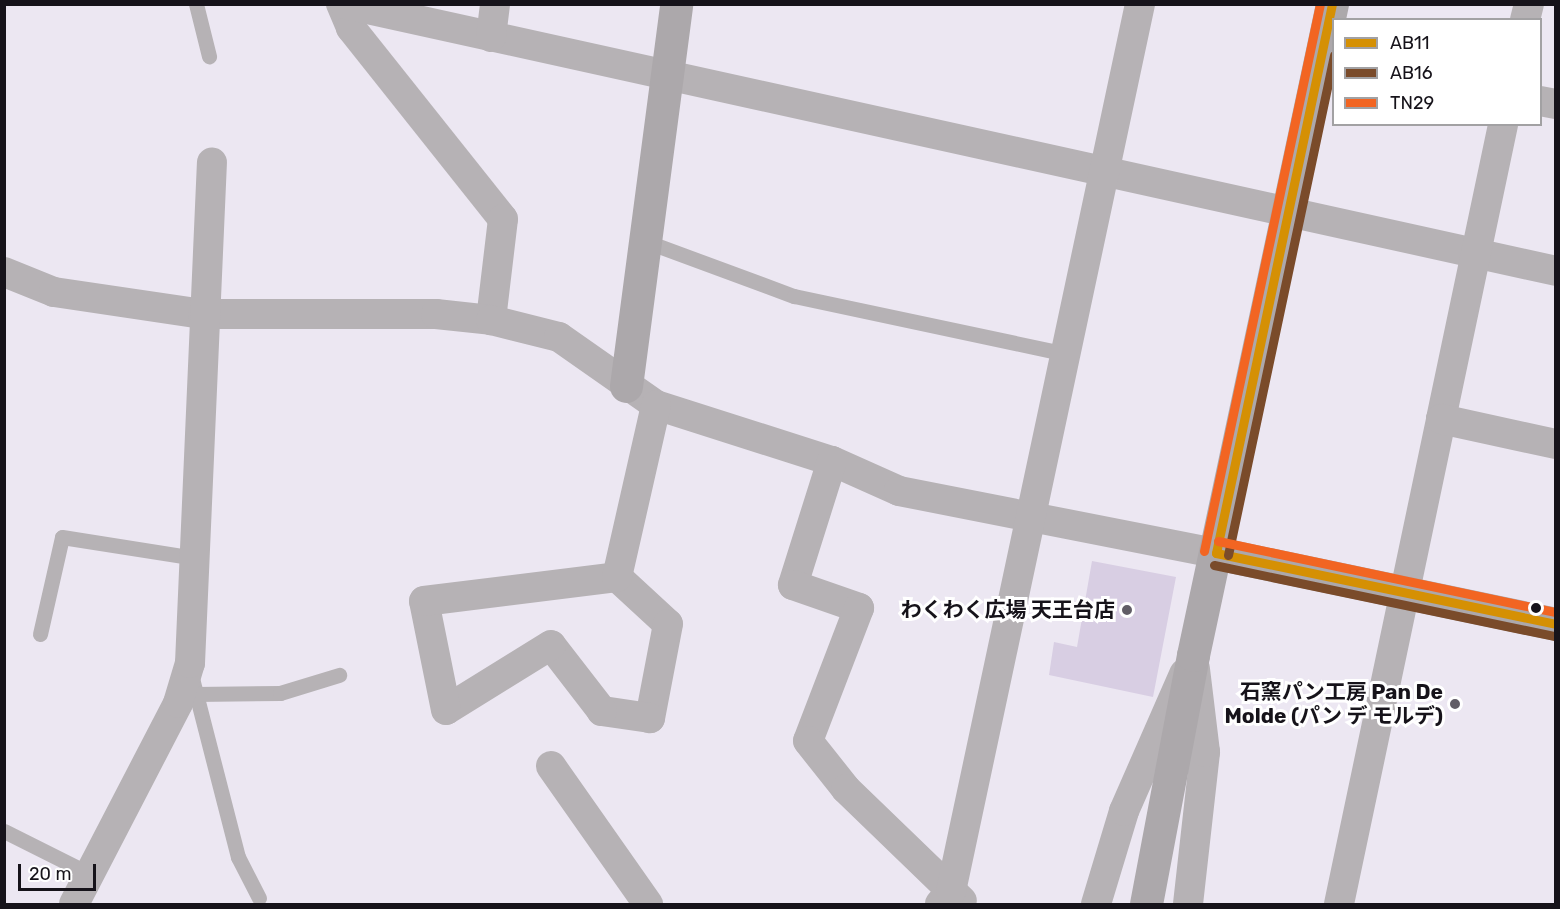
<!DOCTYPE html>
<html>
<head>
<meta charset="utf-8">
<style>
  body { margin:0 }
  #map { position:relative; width:1560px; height:909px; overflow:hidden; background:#ece7f2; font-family:Rubik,"Noto Sans JP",sans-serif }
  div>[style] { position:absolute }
  .building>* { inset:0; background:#d8cee3 }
  .lane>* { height:15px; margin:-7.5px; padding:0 7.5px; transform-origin:7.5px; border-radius:7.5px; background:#b6b2b5 }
  .street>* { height:30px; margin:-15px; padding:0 15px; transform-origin:15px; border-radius:15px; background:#b6b2b5 }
  .secondary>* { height:33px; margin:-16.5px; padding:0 16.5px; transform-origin:16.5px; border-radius:16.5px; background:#aca8ab }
  .bus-1>* { height:9px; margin:-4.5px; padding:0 4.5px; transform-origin:4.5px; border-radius:4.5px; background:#d59004 }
  .bus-2>* { height:9px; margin:-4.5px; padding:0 4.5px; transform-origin:4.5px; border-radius:4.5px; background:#7a4b2a }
  .bus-3>* { height:9px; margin:-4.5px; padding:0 4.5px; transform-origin:4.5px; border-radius:4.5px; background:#f26522 }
  .dots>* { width:16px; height:16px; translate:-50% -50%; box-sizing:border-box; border:3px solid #fff; border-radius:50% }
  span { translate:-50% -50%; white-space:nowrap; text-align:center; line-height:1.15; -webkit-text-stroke:6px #fff; paint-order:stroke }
  .poi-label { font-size:21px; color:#16131a; font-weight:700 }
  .right { translate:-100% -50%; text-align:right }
  .frame { position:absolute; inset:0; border:6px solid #16131a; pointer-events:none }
  .legend { position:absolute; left:1332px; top:18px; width:210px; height:108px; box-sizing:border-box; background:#fff; border:2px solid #a2a1a3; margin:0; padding:8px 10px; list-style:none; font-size:18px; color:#16131a }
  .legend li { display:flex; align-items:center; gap:12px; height:30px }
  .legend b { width:30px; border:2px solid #a2a1a3 }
  .scale { position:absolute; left:18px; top:864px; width:78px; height:27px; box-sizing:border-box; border:3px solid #16131a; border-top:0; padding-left:8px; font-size:18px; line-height:21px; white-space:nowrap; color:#16131a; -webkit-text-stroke:4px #fff; paint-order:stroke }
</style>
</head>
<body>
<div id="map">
  <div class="building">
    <i style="clip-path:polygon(1092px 561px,1176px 577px,1153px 697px,1049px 675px,1054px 642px,1077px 647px)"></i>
  </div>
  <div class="lane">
    <i style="left:196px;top:4px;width:54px;rotate:76deg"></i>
    <i style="left:645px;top:241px;width:159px;rotate:20.3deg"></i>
    <i style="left:794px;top:296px;width:278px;rotate:12deg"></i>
    <i style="left:40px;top:634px;width:99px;rotate:-77.2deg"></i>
    <i style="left:62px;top:537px;width:134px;rotate:9deg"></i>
    <i style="left:192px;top:678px;width:185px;rotate:75.6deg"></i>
    <i style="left:238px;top:857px;width:46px;rotate:62.9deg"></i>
    <i style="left:195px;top:694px;width:85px;rotate:-0.7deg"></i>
    <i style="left:280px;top:693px;width:62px;rotate:-17deg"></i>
    <i style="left:4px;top:831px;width:96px;rotate:26.6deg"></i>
  </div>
  <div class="street">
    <i style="left:341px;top:4px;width:26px;rotate:67deg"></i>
    <i style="left:351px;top:28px;width:244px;rotate:51.5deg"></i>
    <i style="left:503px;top:219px;width:102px;rotate:96.8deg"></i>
    <i style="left:345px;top:4px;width:1240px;rotate:12.43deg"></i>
    <i style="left:1525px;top:20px;width:16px;rotate:-76deg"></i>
    <i style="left:491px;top:37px;width:33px;rotate:-83deg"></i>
    <i style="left:1540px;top:101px;width:16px;rotate:11deg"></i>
    <i style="left:4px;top:272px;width:54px;rotate:21.8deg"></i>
    <i style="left:54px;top:292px;width:151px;rotate:8.4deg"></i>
    <i style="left:203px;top:314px;width:233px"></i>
    <i style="left:436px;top:314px;width:55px;rotate:6.2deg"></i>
    <i style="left:491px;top:320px;width:70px;rotate:14deg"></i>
    <i style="left:559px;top:337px;width:118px;rotate:35deg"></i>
    <i style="left:656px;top:405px;width:185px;rotate:17.7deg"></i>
    <i style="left:832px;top:461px;width:73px;rotate:24.1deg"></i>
    <i style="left:899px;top:491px;width:323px;rotate:11.1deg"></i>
    <i style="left:1441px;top:419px;width:301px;rotate:-78.1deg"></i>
    <i style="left:832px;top:461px;width:130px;rotate:107.5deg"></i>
    <i style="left:793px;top:585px;width:70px;rotate:19.2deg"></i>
    <i style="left:859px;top:608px;width:142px;rotate:111deg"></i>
    <i style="left:808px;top:741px;width:61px;rotate:51.6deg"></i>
    <i style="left:846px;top:789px;width:161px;rotate:44deg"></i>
    <i style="left:617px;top:577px;width:69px;rotate:42.7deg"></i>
    <i style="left:668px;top:624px;width:96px;rotate:100.8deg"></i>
    <i style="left:650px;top:718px;width:49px;rotate:-171.7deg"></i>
    <i style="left:602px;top:711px;width:83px;rotate:-127.7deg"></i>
    <i style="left:551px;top:645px;width:123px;rotate:148.2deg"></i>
    <i style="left:446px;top:710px;width:111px;rotate:-101.4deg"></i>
    <i style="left:424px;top:601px;width:194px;rotate:-7.1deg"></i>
    <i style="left:617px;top:577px;width:176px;rotate:-77.2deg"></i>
    <i style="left:551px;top:766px;width:169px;rotate:54.9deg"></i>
    <i style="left:74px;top:904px;width:226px;rotate:-62.6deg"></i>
    <i style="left:178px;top:703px;width:42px;rotate:-73.3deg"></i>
    <i style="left:190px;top:663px;width:501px;rotate:-87.49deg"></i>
    <i style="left:940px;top:904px;width:17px;rotate:-50deg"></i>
    <i style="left:951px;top:891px;width:907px;rotate:-77.97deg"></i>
    <i style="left:1096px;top:904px;width:97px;rotate:-73.2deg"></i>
    <i style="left:1124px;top:811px;width:150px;rotate:-66.3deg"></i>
    <i style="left:1188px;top:904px;width:153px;rotate:-83.6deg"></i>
    <i style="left:1205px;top:752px;width:84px;rotate:-96.9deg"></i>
    <i style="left:1339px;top:904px;width:496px;rotate:-78.1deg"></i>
    <i style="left:1441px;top:419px;width:118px;rotate:12.3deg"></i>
  </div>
  <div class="secondary">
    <i style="left:626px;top:386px;width:385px;rotate:-82.5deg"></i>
    <i style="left:1216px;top:553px;width:347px;rotate:11.8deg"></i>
    <i style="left:1146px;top:904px;width:253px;rotate:-79.3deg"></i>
    <i style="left:1193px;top:655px;width:666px;rotate:-77.95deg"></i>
  </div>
  <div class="bus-1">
    <i style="left:1216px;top:553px;width:561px;rotate:-78.07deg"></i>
    <i style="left:1216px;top:553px;width:347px;rotate:11.8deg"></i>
  </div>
  <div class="bus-2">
    <i style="left:1228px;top:555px;width:511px;rotate:-78.03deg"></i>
    <i style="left:1214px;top:565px;width:347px;rotate:11.8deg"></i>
  </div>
  <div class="bus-3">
    <i style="left:1218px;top:541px;width:345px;rotate:11.9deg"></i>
    <i style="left:1204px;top:551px;width:559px;rotate:-78.03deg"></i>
  </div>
  <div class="dots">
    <i style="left:1536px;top:608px;background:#16131a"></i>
    <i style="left:1127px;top:610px;background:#615d66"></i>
    <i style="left:1455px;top:704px;background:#615d66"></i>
  </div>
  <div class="poi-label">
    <span class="right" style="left:1115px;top:610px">わくわく広場 天王台店</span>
    <span class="right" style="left:1443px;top:704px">石窯パン工房 Pan De<br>Molde (パン デ モルデ)</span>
  </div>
  <div class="frame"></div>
  <ul class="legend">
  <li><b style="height:8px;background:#d59004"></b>AB11</li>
  <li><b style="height:8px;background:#7a4b2a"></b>AB16</li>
  <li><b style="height:8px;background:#f26522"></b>TN29</li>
  </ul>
  <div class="scale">20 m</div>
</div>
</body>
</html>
